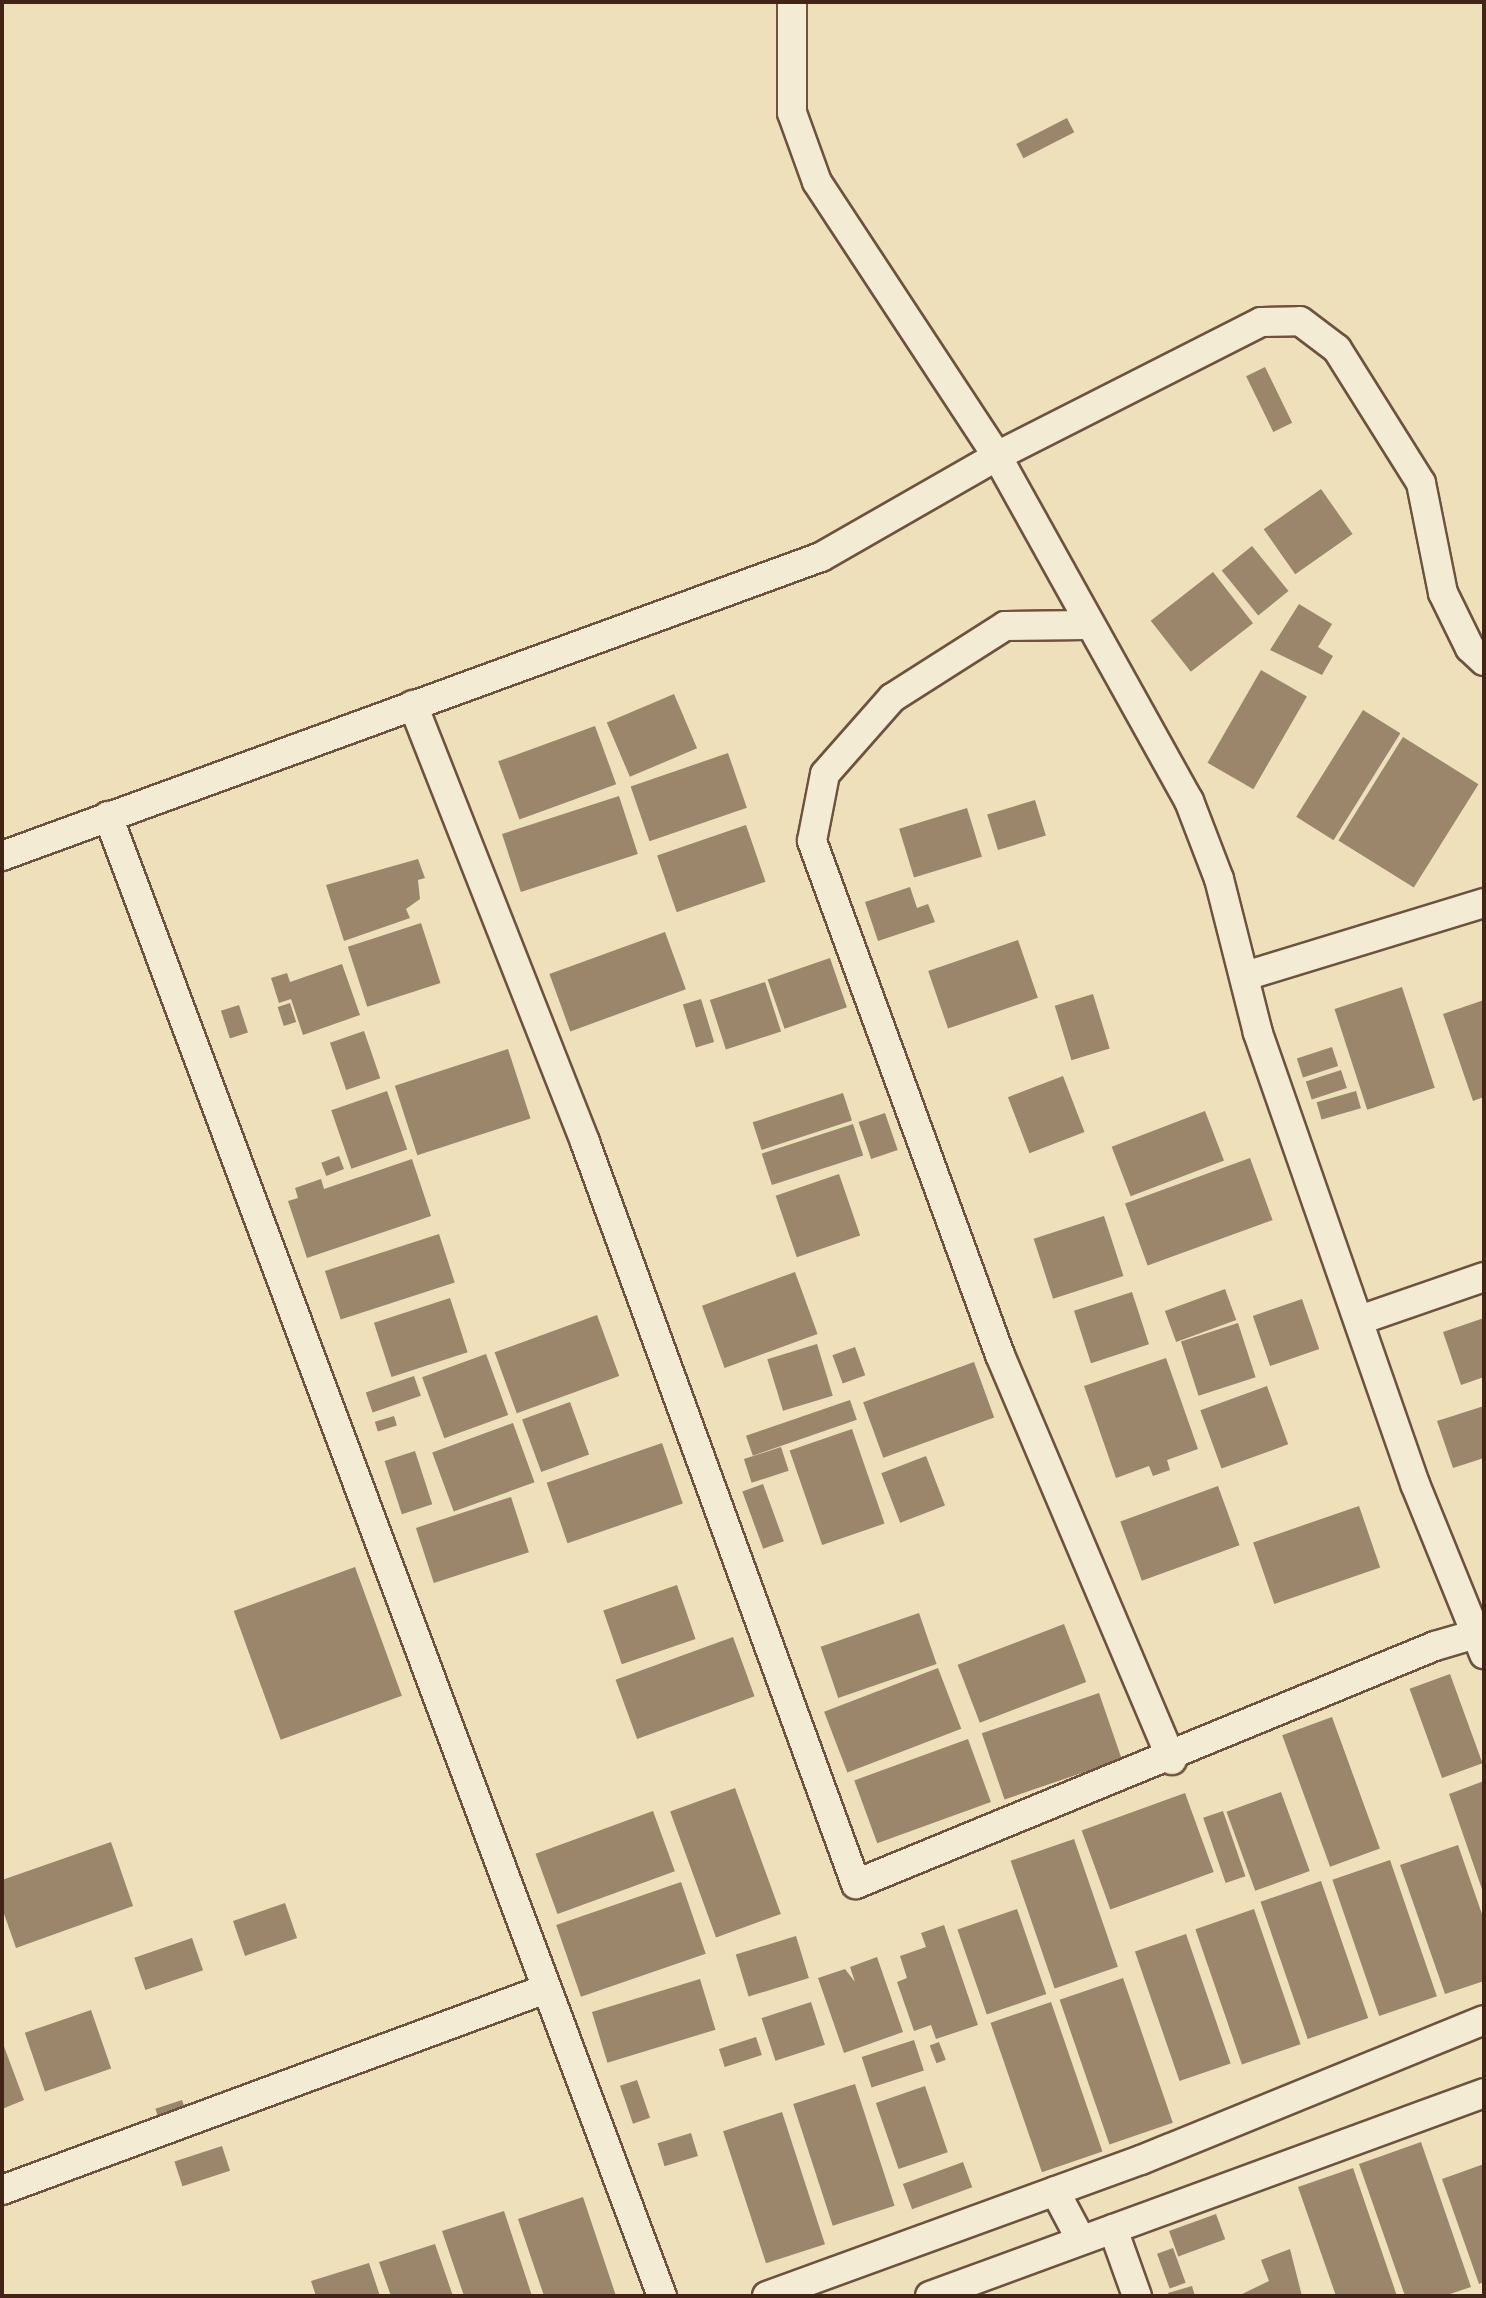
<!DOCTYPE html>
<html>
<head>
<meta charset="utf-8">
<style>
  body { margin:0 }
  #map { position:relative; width:1486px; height:2298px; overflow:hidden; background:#ede0bb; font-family:"IM FELL Double Pica",serif }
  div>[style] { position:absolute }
  .building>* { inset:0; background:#9b866c; transform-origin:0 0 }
  .roads { filter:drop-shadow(2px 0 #6d533f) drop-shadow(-2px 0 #6d533f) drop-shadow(0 2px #6d533f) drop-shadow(0 -2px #6d533f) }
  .street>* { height:28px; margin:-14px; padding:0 14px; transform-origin:14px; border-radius:14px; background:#f3ebd3 }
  span { translate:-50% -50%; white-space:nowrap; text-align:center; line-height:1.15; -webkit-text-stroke:6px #f3ebd3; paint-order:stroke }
  .frame { position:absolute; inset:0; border:4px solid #422416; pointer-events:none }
</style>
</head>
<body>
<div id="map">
  <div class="building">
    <i style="left:1067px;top:118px;width:16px;height:57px;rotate:63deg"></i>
    <i style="left:1265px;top:367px;width:62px;height:21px;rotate:64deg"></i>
    <i style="left:1321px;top:489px;width:55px;height:70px;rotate:55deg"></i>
    <i style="left:1252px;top:546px;width:58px;height:39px;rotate:51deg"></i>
    <i style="left:1213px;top:572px;width:65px;height:79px;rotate:52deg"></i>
    <i style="clip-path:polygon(1299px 604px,1332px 624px,1318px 647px,1333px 656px,1322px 675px,1270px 650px)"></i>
    <i style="left:1261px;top:670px;width:53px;height:107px;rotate:30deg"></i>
    <i style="left:674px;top:694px;width:59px;height:73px;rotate:67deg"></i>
    <i style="left:1363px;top:710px;width:44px;height:126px;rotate:32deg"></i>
    <i style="left:595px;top:726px;width:62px;height:103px;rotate:70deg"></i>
    <i style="left:1403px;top:737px;width:89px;height:122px;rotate:32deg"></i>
    <i style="left:728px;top:753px;width:58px;height:103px;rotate:71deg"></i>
    <i style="left:619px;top:796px;width:61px;height:123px;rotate:72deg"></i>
    <i style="left:1035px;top:800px;width:37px;height:50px;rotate:73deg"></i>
    <i style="left:967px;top:808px;width:51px;height:71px;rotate:73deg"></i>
    <i style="left:746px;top:825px;width:60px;height:94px;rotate:71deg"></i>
    <i style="clip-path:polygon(418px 859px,425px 878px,418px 880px,420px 899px,406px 909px,410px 918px,344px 941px,326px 885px)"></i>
    <i style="clip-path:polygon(910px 887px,917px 908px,928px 904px,935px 922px,878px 941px,865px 902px)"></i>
    <i style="left:421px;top:923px;width:63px;height:77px;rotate:72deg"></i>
    <i style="left:665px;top:932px;width:61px;height:123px;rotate:70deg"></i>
    <i style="left:1018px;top:940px;width:61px;height:95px;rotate:71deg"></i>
    <i style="left:830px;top:958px;width:52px;height:66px;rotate:71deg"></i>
    <i style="clip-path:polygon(342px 964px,360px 1015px,303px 1035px,291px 999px,279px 1003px,271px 978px,287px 973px,290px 982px)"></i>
    <i style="left:765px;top:982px;width:52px;height:58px;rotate:72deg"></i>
    <i style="left:1402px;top:987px;width:106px;height:71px;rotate:72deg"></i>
    <i style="left:1093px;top:994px;width:57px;height:40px;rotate:73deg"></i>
    <i style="left:701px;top:999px;width:45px;height:19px;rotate:73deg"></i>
    <i style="clip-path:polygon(1484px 1000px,1484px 1097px,1473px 1101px,1443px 1014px)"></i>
    <i style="left:290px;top:1003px;width:20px;height:13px;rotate:72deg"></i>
    <i style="left:239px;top:1005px;width:29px;height:19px;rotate:72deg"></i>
    <i style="left:364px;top:1031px;width:50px;height:36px;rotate:71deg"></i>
    <i style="left:1332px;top:1047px;width:20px;height:37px;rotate:72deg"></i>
    <i style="left:508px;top:1049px;width:73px;height:119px;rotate:72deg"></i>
    <i style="left:1341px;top:1070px;width:19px;height:37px;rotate:72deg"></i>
    <i style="left:1063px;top:1076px;width:60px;height:59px;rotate:69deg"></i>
    <i style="left:387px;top:1091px;width:62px;height:59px;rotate:71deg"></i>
    <i style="left:1356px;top:1091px;width:18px;height:41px;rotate:74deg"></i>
    <i style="left:843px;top:1093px;width:29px;height:95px;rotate:72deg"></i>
    <i style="left:1205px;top:1111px;width:53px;height:100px;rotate:69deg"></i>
    <i style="left:885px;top:1113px;width:39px;height:28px;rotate:71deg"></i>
    <i style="left:853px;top:1124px;width:33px;height:96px;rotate:72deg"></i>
    <i style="left:339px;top:1156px;width:14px;height:19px;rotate:69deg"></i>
    <i style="left:1250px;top:1158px;width:66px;height:133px;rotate:70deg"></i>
    <i style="clip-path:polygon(412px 1159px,431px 1216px,307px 1258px,288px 1201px,298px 1198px,295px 1188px,321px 1179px,324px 1189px)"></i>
    <i style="left:839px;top:1174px;width:65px;height:67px;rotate:71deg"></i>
    <i style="left:1104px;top:1216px;width:63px;height:74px;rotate:72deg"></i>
    <i style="left:439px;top:1234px;width:51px;height:120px;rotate:72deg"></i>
    <i style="left:795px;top:1272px;width:66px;height:99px;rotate:70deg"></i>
    <i style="left:1225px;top:1289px;width:33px;height:64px;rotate:70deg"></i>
    <i style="left:1132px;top:1292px;width:55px;height:61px;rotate:72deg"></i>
    <i style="left:450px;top:1298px;width:57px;height:80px;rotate:72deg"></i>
    <i style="left:1302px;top:1299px;width:53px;height:52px;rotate:71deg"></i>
    <i style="left:597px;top:1315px;width:65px;height:109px;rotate:70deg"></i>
    <i style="clip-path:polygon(1484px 1318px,1484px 1377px,1461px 1385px,1443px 1332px)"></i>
    <i style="left:1238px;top:1323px;width:57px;height:60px;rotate:72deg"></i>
    <i style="left:817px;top:1344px;width:54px;height:52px;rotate:73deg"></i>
    <i style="left:855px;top:1347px;width:30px;height:24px;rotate:70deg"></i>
    <i style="left:486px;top:1354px;width:65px;height:68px;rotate:70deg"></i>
    <i style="clip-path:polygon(1166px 1358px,1198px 1449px,1167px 1460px,1170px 1470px,1153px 1476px,1149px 1466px,1116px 1478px,1084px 1386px)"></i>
    <i style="left:974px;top:1362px;width:59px;height:118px;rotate:70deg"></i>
    <i style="left:414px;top:1376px;width:21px;height:51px;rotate:71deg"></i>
    <i style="left:1267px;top:1386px;width:62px;height:71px;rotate:70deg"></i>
    <i style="left:850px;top:1400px;width:21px;height:110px;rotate:71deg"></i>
    <i style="left:570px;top:1402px;width:56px;height:51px;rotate:70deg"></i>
    <i style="clip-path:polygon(1484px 1406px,1484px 1458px,1453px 1468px,1437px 1421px)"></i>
    <i style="left:394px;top:1416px;width:10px;height:20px;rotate:73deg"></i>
    <i style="left:513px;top:1423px;width:63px;height:86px;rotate:70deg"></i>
    <i style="left:852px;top:1429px;width:100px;height:66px;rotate:71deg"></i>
    <i style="left:662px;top:1443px;width:64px;height:122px;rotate:71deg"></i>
    <i style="left:781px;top:1447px;width:25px;height:39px;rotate:72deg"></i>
    <i style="left:415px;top:1451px;width:56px;height:32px;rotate:72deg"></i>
    <i style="left:926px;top:1456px;width:53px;height:48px;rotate:69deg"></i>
    <i style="left:763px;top:1484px;width:61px;height:22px;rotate:70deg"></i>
    <i style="left:1218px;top:1486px;width:63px;height:104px;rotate:70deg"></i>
    <i style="left:511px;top:1497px;width:58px;height:100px;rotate:72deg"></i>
    <i style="left:1359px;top:1506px;width:65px;height:112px;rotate:71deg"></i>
    <i style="left:355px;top:1567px;width:137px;height:129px;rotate:70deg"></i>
    <i style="left:677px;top:1585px;width:57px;height:78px;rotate:71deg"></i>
    <i style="left:919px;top:1613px;width:54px;height:104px;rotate:71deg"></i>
    <i style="left:1064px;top:1624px;width:62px;height:114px;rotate:69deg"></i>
    <i style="left:733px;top:1637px;width:63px;height:125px;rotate:70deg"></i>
    <i style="left:938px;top:1668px;width:65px;height:122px;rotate:69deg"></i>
    <i style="left:1450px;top:1674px;width:95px;height:43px;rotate:70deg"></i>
    <i style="left:1099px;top:1693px;width:70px;height:124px;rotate:71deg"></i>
    <i style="left:1332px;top:1717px;width:140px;height:53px;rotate:70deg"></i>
    <i style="left:968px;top:1739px;width:67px;height:121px;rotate:70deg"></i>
    <i style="clip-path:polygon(1484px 1781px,1484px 1895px,1449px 1794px)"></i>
    <i style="left:735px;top:1788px;width:134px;height:69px;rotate:70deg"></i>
    <i style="left:1281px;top:1792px;width:84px;height:58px;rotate:70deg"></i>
    <i style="left:1185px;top:1793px;width:84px;height:110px;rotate:70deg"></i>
    <i style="left:653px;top:1811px;width:64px;height:125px;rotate:70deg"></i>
    <i style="left:1223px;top:1811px;width:69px;height:21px;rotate:71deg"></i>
    <i style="left:1074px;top:1839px;width:135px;height:67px;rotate:71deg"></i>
    <i style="clip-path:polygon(111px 1842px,133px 1906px,16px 1948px,2px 1908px,2px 1880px)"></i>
    <i style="clip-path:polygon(1458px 1845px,1484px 1920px,1484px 1981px,1445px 1994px,1400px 1865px)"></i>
    <i style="left:1390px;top:1860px;width:144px;height:61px;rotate:71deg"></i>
    <i style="left:1321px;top:1881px;width:145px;height:64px;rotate:71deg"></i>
    <i style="left:681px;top:1882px;width:76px;height:132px;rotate:71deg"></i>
    <i style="left:285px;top:1903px;width:37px;height:55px;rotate:71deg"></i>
    <i style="left:1017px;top:1909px;width:90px;height:63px;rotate:71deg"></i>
    <i style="left:1254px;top:1909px;width:143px;height:62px;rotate:71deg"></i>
    <i style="clip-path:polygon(944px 1925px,978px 2025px,936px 2039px,931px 2025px,914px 2031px,897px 1982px,907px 1978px,900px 1956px,926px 1947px,921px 1933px)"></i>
    <i style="left:1186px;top:1934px;width:137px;height:54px;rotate:71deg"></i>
    <i style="left:796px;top:1936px;width:44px;height:63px;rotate:73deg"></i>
    <i style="left:192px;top:1938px;width:34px;height:61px;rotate:71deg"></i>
    <i style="clip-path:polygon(877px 1957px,903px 2032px,844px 2053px,818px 1978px,845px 1969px,855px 1982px,850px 1967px)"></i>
    <i style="left:1123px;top:1978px;width:153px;height:67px;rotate:71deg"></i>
    <i style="left:700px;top:1979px;width:53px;height:113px;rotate:73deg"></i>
    <i style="left:811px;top:2002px;width:45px;height:52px;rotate:72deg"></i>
    <i style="left:1051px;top:2002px;width:158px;height:64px;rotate:71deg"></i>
    <i style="left:91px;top:2010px;width:62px;height:70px;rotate:71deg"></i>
    <i style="left:756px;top:2037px;width:19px;height:39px;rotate:72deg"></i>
    <i style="left:914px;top:2040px;width:32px;height:55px;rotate:72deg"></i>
    <i style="clip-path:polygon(2px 2041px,24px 2100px,2px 2109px)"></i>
    <i style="left:939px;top:2042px;width:19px;height:10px;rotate:69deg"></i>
    <i style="left:637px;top:2080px;width:40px;height:18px;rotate:71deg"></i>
    <i style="left:855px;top:2084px;width:128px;height:65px;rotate:72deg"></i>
    <i style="left:925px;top:2086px;width:70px;height:52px;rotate:71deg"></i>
    <i style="left:182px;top:2100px;width:16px;height:28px;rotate:72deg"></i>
    <i style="left:782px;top:2112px;width:139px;height:62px;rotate:72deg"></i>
    <i style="left:691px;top:2133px;width:24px;height:35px;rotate:73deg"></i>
    <i style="clip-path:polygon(1421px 2142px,1471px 2287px,1444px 2296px,1405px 2296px,1359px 2164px)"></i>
    <i style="left:222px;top:2146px;width:26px;height:50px;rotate:72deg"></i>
    <i style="left:963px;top:2162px;width:27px;height:64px;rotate:70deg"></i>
    <i style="clip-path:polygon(1484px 2164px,1484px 2282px,1479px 2284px,1442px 2179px)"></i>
    <i style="clip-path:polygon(1353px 2168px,1397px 2296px,1336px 2296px,1298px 2187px)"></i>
    <i style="clip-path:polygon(583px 2197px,616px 2296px,544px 2296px,518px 2219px)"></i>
    <i style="clip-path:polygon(504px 2211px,532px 2296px,464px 2296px,442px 2231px)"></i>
    <i style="left:1216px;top:2214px;width:27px;height:50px;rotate:70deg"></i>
    <i style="clip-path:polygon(435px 2244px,453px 2296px,391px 2296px,379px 2262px)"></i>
    <i style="left:1173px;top:2248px;width:37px;height:17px;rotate:70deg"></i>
    <i style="clip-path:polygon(1290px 2249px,1302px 2296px,1238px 2296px,1269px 2281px,1261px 2260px)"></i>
    <i style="clip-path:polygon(369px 2263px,380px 2296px,316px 2296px,311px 2281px)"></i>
    <i style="clip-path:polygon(1192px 2286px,1195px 2296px,1169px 2296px,1168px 2293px)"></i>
  </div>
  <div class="roads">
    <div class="street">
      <i style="left:1086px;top:625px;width:81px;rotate:179.3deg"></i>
      <i style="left:1005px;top:626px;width:134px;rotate:147.5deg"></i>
      <i style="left:892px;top:698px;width:101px;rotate:131.4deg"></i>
      <i style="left:825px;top:774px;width:68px;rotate:101deg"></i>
      <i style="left:812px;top:841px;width:547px;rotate:69.91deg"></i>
      <i style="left:1000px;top:1355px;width:440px;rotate:67deg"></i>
      <i style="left:413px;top:705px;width:470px;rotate:68.5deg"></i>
      <i style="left:585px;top:1142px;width:790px;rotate:69.94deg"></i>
      <i style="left:856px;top:1884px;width:626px;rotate:-22.35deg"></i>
      <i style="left:1435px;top:1646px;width:43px;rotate:-16.3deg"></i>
      <i style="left:1476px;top:1634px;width:22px;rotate:68deg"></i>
      <i style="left:108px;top:816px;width:1580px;rotate:69.48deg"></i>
      <i style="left:2px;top:856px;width:872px;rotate:-20.06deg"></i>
      <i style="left:821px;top:557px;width:203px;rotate:-29.8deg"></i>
      <i style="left:997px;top:456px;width:328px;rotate:-123.3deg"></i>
      <i style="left:817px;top:182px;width:73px;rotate:-109.9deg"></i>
      <i style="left:792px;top:113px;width:111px;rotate:-90deg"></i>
      <i style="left:1245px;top:976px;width:250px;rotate:-17deg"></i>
      <i style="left:1360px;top:1320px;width:131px;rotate:-19.1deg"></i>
      <i style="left:1476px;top:1634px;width:162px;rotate:-112.1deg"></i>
      <i style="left:1415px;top:1484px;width:478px;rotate:-109.2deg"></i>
      <i style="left:1258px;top:1033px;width:159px;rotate:-104.2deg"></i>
      <i style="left:1219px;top:879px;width:84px;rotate:-111deg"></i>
      <i style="left:1189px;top:801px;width:395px;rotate:-119.1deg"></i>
      <i style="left:997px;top:456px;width:296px;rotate:-26.9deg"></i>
      <i style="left:1261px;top:322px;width:39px;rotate:-1deg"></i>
      <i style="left:1300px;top:321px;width:46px;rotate:37.1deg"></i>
      <i style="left:1337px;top:349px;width:158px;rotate:57.9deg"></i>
      <i style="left:1421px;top:483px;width:112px;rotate:78.7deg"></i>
      <i style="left:1443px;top:593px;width:61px;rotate:63.9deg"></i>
      <i style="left:1470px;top:648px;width:19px;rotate:43deg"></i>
      <i style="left:2px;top:2190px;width:577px;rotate:-20.29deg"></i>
      <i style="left:1055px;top:2191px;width:55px;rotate:62deg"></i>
      <i style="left:1113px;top:2229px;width:71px;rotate:70.3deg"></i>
      <i style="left:767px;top:2296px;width:398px;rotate:-20deg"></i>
      <i style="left:1141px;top:2160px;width:370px;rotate:-22.2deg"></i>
      <i style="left:930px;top:2296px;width:590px;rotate:-20.12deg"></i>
    </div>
  </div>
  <div class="frame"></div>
</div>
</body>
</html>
